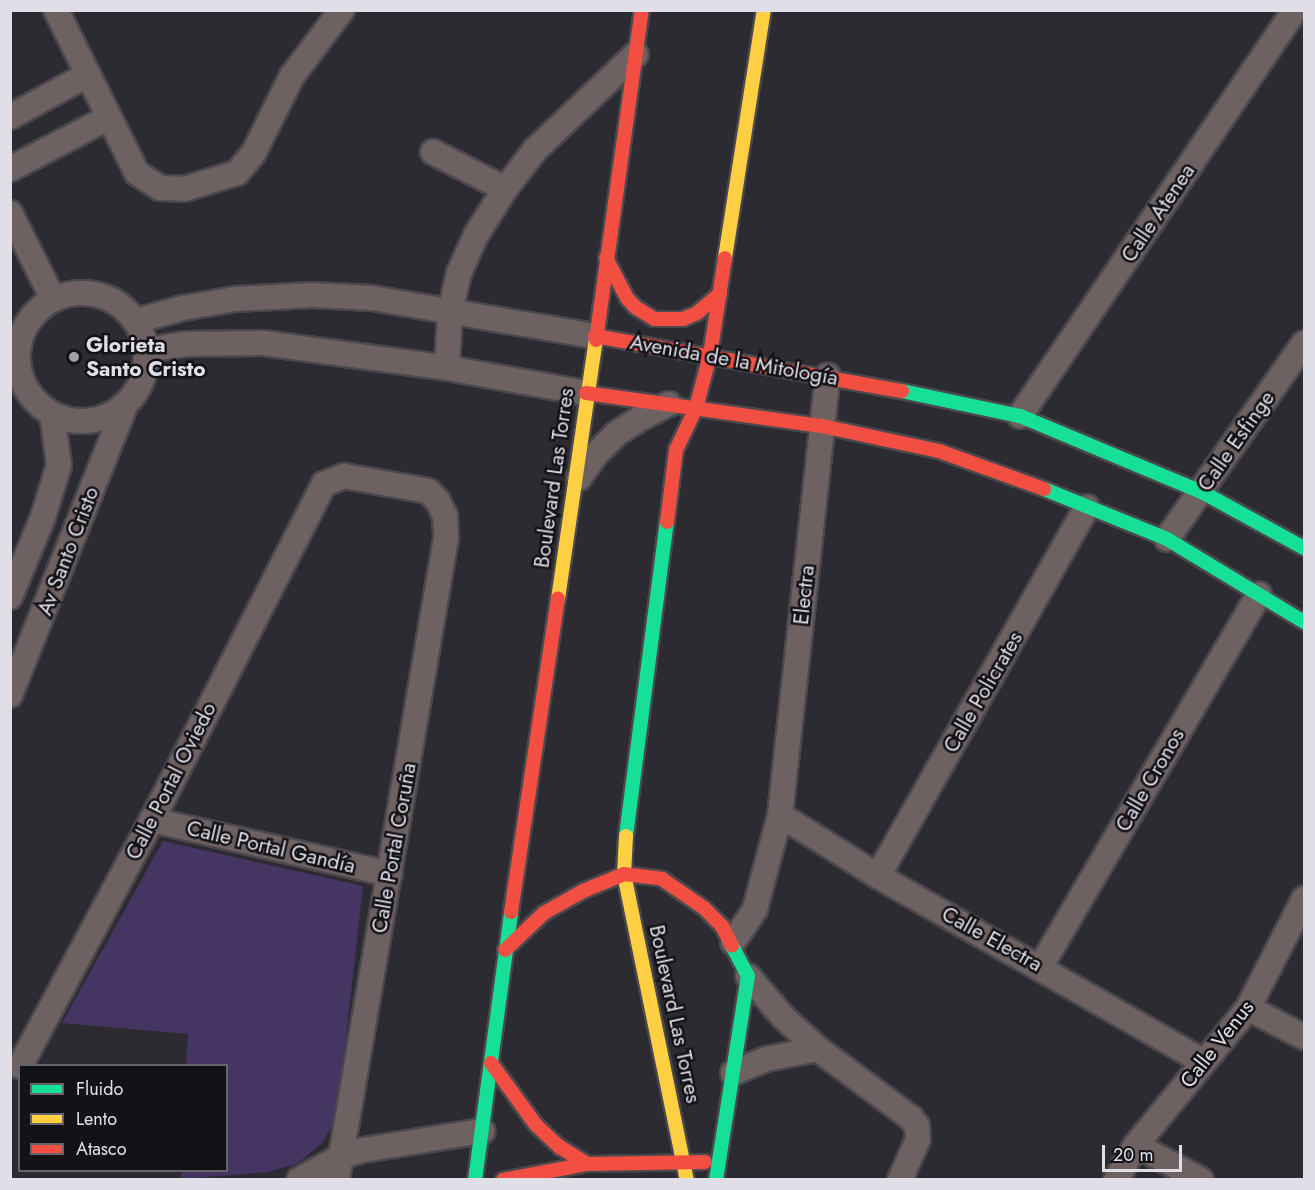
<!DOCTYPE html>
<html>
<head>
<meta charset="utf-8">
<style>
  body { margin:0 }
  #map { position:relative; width:1315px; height:1190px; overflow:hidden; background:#2c2b31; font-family:Jost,sans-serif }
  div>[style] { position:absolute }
  .green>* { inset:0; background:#453563 }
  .roads { filter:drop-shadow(2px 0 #4a484d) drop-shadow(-2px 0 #4a484d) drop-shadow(0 2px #4a484d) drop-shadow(0 -2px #4a484d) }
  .street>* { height:24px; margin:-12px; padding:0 12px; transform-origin:12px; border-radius:12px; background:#6d6162 }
  .street>.ring { margin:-12px; padding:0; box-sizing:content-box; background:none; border:24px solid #6d6162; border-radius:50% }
  .fast>* { height:14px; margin:-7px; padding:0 7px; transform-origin:7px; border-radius:7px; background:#16e098 }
  .slow>* { height:14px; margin:-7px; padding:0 7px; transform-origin:7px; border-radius:7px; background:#ffcf43 }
  .jam>* { height:14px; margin:-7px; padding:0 7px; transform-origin:7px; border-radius:7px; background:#f24e42 }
  .dots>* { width:16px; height:16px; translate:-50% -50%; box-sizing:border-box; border:3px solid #131217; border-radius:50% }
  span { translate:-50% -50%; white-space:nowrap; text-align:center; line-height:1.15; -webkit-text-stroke:5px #131217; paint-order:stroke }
  .street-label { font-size:21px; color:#e0dee6 }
  .poi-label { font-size:21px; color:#e0dee6; font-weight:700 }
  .left { translate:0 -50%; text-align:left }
  .frame { position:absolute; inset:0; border:12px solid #e0dee6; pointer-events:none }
  .legend { position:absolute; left:18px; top:1064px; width:210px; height:108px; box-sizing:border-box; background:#131217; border:2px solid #65646a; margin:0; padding:8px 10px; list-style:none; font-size:18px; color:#e0dee6 }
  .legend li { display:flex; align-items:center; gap:12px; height:30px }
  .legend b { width:30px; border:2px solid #65646a }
  .scale { position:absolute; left:1102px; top:1145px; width:80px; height:27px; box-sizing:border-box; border:3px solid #e0dee6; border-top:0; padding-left:8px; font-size:18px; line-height:21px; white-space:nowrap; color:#e0dee6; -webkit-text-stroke:4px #131217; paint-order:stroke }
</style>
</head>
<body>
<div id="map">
  <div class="green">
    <i style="clip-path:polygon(163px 841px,363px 886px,337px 1117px,322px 1143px,297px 1164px,267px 1172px,181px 1179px,182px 1171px,226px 1170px,226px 1066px,186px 1065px,188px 1034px,62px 1023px)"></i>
  </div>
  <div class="roads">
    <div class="street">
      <i style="left:56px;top:10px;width:182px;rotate:63.6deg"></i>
      <i style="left:137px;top:173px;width:27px;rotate:33deg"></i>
      <i style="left:160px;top:188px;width:24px;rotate:2deg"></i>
      <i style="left:184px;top:189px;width:55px;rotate:-16.8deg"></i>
      <i style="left:237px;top:173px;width:25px;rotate:-50deg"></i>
      <i style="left:253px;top:154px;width:87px;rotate:-63.4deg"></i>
      <i style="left:292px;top:76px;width:83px;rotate:-52.9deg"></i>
      <i style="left:10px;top:117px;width:88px;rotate:-28.6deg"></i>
      <i style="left:433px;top:152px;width:81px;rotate:27.2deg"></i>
      <i style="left:10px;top:169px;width:110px;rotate:-27.5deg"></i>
      <i style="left:10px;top:213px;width:96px;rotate:63.4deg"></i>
      <i class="ring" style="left:18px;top:293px;width:104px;height:104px"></i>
      <i style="left:136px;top:321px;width:49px;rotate:-15.5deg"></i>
      <i style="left:183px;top:308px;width:53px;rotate:-9.8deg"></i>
      <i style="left:235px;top:299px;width:78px;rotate:-2.9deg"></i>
      <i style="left:313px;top:295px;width:59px;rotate:2.9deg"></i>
      <i style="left:372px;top:298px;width:226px;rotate:9.7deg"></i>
      <i style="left:147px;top:350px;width:38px;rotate:-9deg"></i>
      <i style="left:185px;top:344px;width:78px;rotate:-0.7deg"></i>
      <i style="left:263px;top:343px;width:186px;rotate:7.7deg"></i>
      <i style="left:447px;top:368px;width:141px;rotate:10.2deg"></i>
      <i style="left:447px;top:368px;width:56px;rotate:-86.9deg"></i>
      <i style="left:450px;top:312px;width:40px;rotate:-77deg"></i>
      <i style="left:459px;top:273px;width:42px;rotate:-65.9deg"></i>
      <i style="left:476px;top:235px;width:54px;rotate:-57.8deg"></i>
      <i style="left:505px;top:189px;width:49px;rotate:-52.4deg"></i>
      <i style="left:535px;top:150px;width:139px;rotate:-43.5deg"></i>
      <i style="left:1020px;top:416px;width:490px;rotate:-55.9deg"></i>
      <i style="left:579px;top:478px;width:29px;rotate:-55deg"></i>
      <i style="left:596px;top:454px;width:28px;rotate:-45deg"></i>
      <i style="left:616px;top:434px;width:30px;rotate:-33deg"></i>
      <i style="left:641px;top:418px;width:31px;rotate:-27deg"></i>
      <i style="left:1167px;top:539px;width:239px;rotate:-55deg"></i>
      <i style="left:10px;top:597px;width:87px;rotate:-67.6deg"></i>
      <i style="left:43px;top:517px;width:54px;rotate:-72.9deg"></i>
      <i style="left:59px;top:465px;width:51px;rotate:-97.8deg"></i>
      <i style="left:10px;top:695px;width:311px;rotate:-68.3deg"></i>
      <i style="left:780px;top:815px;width:115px;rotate:31.9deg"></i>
      <i style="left:878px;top:876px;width:375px;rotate:29.7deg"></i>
      <i style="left:152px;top:820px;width:244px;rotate:12.8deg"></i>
      <i style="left:878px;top:876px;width:424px;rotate:-60.5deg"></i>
      <i style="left:733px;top:942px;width:40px;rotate:-56deg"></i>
      <i style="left:755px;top:909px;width:97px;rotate:-75.1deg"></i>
      <i style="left:780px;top:815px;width:442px;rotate:-83.8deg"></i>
      <i style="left:1041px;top:966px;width:431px;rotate:-59.6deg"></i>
      <i style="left:748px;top:976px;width:54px;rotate:49.5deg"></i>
      <i style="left:783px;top:1017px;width:47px;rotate:42.4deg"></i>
      <i style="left:818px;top:1049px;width:116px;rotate:36.6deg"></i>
      <i style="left:911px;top:1118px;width:10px;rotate:53deg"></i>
      <i style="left:917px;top:1126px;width:13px;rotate:86deg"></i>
      <i style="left:918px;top:1139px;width:45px;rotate:113.7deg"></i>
      <i style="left:1248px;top:1008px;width:63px;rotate:27.4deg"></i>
      <i style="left:20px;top:1066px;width:279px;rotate:-61.8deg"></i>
      <i style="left:152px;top:820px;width:377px;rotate:-62.9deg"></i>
      <i style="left:324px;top:484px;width:22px;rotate:-22deg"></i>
      <i style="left:344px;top:476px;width:85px;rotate:10.1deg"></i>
      <i style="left:428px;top:491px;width:14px;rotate:45deg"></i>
      <i style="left:438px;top:501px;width:17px;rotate:65deg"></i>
      <i style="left:445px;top:516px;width:22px;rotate:87deg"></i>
      <i style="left:446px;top:538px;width:651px;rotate:99.64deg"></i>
      <i style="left:733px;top:1073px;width:36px;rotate:-23deg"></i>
      <i style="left:766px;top:1059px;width:53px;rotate:-10.9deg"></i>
      <i style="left:1136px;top:1145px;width:74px;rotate:28.3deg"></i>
      <i style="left:299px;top:1180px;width:49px;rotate:-29.2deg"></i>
      <i style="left:342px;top:1156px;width:22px;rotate:-16deg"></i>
      <i style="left:363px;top:1150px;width:121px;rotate:-9.1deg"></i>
      <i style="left:1116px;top:1180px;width:40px;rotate:-60.3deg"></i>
      <i style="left:1136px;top:1145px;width:177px;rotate:-50.7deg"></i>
      <i style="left:1248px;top:1008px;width:123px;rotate:-62.8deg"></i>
    </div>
    <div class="fast">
      <i style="left:902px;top:391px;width:121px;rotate:12deg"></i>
      <i style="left:1020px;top:416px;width:197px;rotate:22.7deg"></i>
      <i style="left:1202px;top:492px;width:116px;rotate:28.8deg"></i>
      <i style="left:1044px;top:489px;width:133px;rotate:22.1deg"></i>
      <i style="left:1167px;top:539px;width:160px;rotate:31.2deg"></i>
      <i style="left:626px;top:836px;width:317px;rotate:-82.6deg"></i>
      <i style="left:475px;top:1180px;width:270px;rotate:-82.3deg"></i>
      <i style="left:716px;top:1180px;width:206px;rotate:-81.1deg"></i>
      <i style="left:748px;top:976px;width:34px;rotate:-118deg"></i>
    </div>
    <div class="slow">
      <i style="left:725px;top:258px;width:251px;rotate:-81.1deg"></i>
      <i style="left:558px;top:599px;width:262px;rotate:-81.7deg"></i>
      <i style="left:626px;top:836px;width:38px;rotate:93deg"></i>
      <i style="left:624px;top:874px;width:312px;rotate:78.4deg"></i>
    </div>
    <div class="jam">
      <i style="left:606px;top:258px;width:45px;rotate:62.3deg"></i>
      <i style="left:627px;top:298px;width:12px;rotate:48deg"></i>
      <i style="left:635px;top:307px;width:22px;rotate:32deg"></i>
      <i style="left:654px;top:319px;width:29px"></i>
      <i style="left:683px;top:319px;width:15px;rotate:-23deg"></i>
      <i style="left:697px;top:313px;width:30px;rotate:-40deg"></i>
      <i style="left:595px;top:336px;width:312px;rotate:10.2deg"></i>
      <i style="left:596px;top:340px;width:333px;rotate:-82.1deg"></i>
      <i style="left:586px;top:393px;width:238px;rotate:8deg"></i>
      <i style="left:822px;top:426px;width:120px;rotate:12.1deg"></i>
      <i style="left:939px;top:451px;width:112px;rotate:19.9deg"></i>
      <i style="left:667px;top:522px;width:73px;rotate:-82.9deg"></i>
      <i style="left:676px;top:450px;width:47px;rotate:-64.5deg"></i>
      <i style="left:696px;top:408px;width:55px;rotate:-75.2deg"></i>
      <i style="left:710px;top:355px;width:98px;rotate:-81.2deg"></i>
      <i style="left:511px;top:912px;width:317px;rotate:-81.5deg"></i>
      <i style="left:505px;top:950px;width:54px;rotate:-43.5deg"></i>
      <i style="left:544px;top:913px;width:45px;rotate:-29.4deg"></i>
      <i style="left:583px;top:891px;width:44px;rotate:-22.5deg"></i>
      <i style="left:624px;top:874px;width:38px;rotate:7deg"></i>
      <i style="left:662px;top:879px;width:51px;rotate:34.6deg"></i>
      <i style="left:704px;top:908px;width:25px;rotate:45deg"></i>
      <i style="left:722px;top:926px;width:22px;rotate:63deg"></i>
      <i style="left:491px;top:1063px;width:77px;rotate:54deg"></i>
      <i style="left:536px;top:1125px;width:33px;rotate:43deg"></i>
      <i style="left:560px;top:1147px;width:32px;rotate:32deg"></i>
      <i style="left:503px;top:1180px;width:86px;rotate:-10.8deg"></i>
      <i style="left:587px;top:1164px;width:118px;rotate:-1deg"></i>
    </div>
  </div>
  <div class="dots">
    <i style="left:74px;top:357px;background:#a19fa7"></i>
  </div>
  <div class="street-label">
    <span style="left:1158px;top:213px;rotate:-56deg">Calle Atenea</span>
    <span style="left:734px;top:360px;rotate:10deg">Avenida de la Mitología</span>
    <span style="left:1236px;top:441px;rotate:-55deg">Calle Esfinge</span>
    <span style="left:554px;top:478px;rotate:-82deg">Boulevard Las Torres</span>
    <span style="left:68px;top:551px;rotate:-69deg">Av Santo Cristo</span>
    <span style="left:804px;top:595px;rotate:-84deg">Electra</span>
    <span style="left:983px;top:692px;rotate:-60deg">Calle Policrates</span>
    <span style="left:1150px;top:780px;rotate:-60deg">Calle Cronos</span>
    <span style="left:171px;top:781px;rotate:-63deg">Calle Portal Oviedo</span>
    <span style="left:271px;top:847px;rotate:13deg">Calle Portal Gandía</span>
    <span style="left:394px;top:848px;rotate:-80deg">Calle Portal Coruña</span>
    <span style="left:992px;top:939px;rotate:29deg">Calle Electra</span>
    <span style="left:675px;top:1014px;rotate:78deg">Boulevard Las Torres</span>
    <span style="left:1217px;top:1044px;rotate:-52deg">Calle Venus</span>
  </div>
  <div class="poi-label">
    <span class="left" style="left:86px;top:357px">Glorieta<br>Santo Cristo</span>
  </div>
  <div class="frame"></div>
  <ul class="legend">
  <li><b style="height:8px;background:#16e098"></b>Fluido</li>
  <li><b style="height:8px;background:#ffcf43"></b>Lento</li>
  <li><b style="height:8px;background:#f24e42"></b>Atasco</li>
  </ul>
  <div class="scale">20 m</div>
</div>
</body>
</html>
